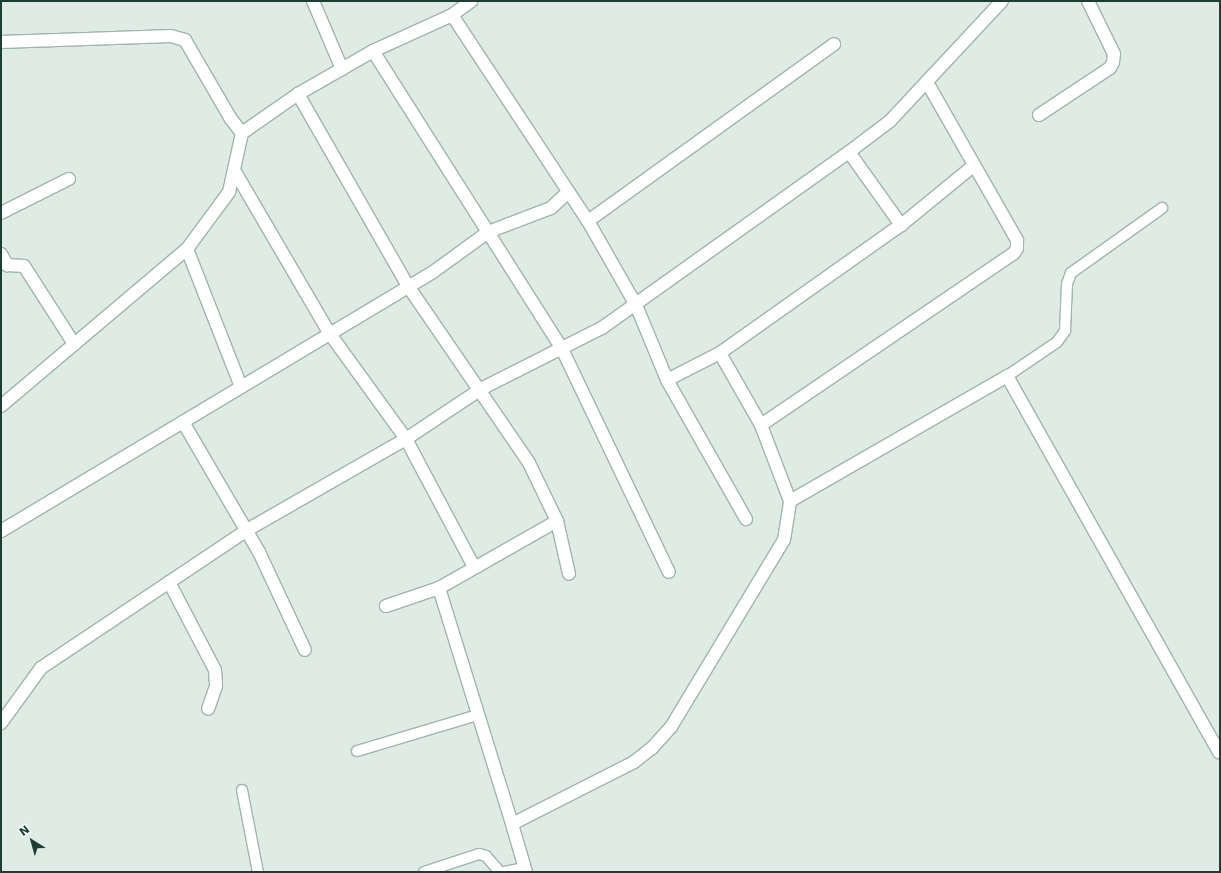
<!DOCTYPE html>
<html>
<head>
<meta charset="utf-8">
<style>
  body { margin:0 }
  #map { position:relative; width:1221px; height:873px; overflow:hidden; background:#dfece5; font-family:"DejaVu Sans",sans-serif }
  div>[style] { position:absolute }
  .roads { filter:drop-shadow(1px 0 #a1b4ac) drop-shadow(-1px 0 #a1b4ac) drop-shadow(0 1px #a1b4ac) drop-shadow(0 -1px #a1b4ac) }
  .service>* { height:10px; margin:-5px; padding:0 5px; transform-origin:5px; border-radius:5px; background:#fff }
  .minor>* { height:12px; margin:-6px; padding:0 6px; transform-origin:6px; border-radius:6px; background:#fff }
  span { translate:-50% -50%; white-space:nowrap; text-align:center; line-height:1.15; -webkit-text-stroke:4px #eff8f3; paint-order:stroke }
  .frame { position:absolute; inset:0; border:2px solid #1e3d34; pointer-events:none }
  .north { position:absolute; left:12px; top:821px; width:40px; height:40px; -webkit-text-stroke:3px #eff8f3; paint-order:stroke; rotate:323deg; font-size:11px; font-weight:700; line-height:16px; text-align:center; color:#1e3d34 }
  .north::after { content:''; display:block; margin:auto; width:14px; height:18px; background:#1e3d34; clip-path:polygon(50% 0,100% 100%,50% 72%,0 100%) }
</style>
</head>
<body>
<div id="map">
  <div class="roads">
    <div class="service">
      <i style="left:1007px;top:376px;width:60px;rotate:-34.2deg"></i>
      <i style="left:1057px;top:342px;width:14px;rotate:-54deg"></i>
      <i style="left:1065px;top:331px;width:47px;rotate:-87.6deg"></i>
      <i style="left:1067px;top:284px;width:12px;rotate:-70deg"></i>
      <i style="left:1071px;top:273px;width:112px;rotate:-35.5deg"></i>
      <i style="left:357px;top:751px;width:126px;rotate:-16.6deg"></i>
      <i style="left:242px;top:790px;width:84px;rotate:79deg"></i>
      <i style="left:424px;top:872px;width:58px;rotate:-18.1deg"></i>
      <i style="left:479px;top:854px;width:7px;rotate:16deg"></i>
      <i style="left:486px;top:856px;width:21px;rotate:49deg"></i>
      <i style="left:504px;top:872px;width:21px;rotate:-11deg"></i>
    </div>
    <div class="minor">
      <i style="left:313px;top:1px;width:74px;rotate:66.9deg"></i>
      <i style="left:452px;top:15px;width:247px;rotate:56.6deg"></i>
      <i style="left:588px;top:221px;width:97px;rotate:60.3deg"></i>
      <i style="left:636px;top:305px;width:81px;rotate:67.5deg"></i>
      <i style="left:667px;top:380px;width:160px;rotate:60.4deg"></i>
      <i style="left:1px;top:42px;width:170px;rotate:-2deg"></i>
      <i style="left:171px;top:36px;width:15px;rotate:16deg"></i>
      <i style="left:185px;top:40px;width:91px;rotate:59.8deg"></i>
      <i style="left:231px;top:119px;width:18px;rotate:52deg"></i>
      <i style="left:373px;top:51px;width:353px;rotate:57.6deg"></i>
      <i style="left:562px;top:349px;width:247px;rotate:64.4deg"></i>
      <i style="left:298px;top:94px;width:221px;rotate:60.2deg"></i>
      <i style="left:408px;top:286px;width:214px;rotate:55.6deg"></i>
      <i style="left:529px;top:463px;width:64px;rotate:64.2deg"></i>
      <i style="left:557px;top:521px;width:54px;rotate:77.2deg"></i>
      <i style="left:1039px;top:115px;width:85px;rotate:-33.5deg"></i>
      <i style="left:1110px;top:68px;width:7px;rotate:-63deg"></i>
      <i style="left:1113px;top:62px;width:8px;rotate:-83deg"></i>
      <i style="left:1114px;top:54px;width:59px;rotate:-116.1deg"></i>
      <i style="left:849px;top:152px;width:90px;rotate:54.5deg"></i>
      <i style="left:234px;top:170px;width:190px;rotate:59.7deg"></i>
      <i style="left:330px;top:334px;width:130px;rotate:54.1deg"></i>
      <i style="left:406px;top:439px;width:145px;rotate:62deg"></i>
      <i style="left:1px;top:213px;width:76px;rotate:-26.6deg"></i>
      <i style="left:588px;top:221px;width:303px;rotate:-35.7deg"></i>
      <i style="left:187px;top:249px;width:148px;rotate:68.6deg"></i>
      <i style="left:1px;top:254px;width:13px;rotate:61deg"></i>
      <i style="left:7px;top:265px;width:17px;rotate:3deg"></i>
      <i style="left:24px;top:266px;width:93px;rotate:57.3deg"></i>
      <i style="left:667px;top:380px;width:59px;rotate:-27deg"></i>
      <i style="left:1px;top:406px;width:243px;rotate:-40.2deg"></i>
      <i style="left:187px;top:249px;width:71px;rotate:-53.6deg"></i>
      <i style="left:229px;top:192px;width:60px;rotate:-77.6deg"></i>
      <i style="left:242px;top:133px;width:68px;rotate:-34.9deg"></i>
      <i style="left:298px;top:94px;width:86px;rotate:-29.8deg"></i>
      <i style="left:373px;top:51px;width:87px;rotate:-24.5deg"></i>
      <i style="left:452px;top:15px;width:24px;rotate:-36deg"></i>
      <i style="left:183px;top:422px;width:151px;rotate:59.7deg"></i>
      <i style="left:259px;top:552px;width:108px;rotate:64.9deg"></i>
      <i style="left:761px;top:425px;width:306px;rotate:-34.2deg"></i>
      <i style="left:1014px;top:253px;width:6px;rotate:-59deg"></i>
      <i style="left:1017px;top:248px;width:8px;rotate:-90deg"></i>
      <i style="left:1017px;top:240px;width:182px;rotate:-119.7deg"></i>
      <i style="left:790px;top:501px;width:250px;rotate:-29.9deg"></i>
      <i style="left:1007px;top:376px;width:432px;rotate:60.6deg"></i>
      <i style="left:1px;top:531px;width:504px;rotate:-30.94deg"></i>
      <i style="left:433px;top:272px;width:68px;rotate:-36deg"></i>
      <i style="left:488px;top:232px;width:67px;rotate:-20.9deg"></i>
      <i style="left:551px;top:208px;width:22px;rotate:-43deg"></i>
      <i style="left:169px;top:582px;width:99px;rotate:62.4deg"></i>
      <i style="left:215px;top:670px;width:16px;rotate:86deg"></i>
      <i style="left:216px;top:686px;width:24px;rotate:109deg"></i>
      <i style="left:439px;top:588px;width:247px;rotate:72.8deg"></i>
      <i style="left:386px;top:606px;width:56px;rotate:-18.8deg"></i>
      <i style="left:439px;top:588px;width:136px;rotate:-29.6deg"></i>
      <i style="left:1px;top:723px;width:68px;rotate:-54deg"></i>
      <i style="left:41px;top:668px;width:248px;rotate:-33.8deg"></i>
      <i style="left:247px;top:530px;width:183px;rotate:-29.8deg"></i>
      <i style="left:406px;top:439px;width:90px;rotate:-33.7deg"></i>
      <i style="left:481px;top:389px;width:136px;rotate:-26.8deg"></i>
      <i style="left:602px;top:328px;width:303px;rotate:-35.5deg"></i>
      <i style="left:849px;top:152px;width:51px;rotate:-37.1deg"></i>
      <i style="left:890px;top:121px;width:164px;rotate:-47deg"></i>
      <i style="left:526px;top:872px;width:50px;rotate:-106.3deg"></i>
      <i style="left:512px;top:824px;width:137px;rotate:-26.9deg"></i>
      <i style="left:634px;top:762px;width:23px;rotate:-38deg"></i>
      <i style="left:652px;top:748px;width:28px;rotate:-48deg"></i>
      <i style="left:671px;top:727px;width:218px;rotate:-58.9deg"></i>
      <i style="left:784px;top:540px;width:39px;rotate:-81deg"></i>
      <i style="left:790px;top:501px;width:81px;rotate:-110.9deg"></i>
      <i style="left:761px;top:425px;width:83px;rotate:-119.7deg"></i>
      <i style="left:720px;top:353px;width:222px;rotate:-35.3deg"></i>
      <i style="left:901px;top:225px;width:93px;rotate:-39.3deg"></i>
    </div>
  </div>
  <div class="frame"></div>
  <div class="north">N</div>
</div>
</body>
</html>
